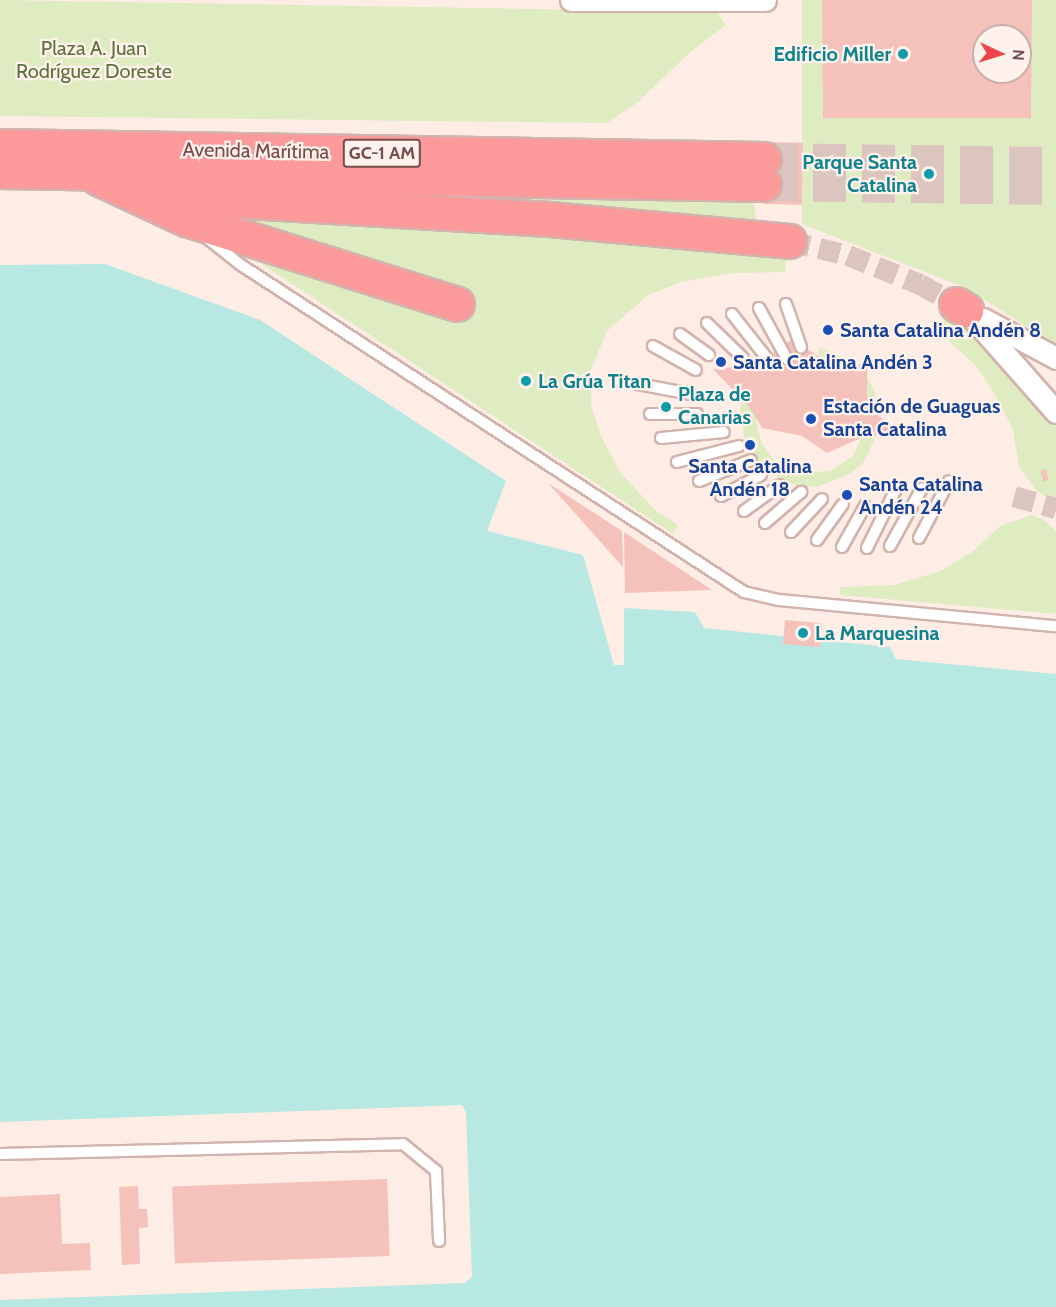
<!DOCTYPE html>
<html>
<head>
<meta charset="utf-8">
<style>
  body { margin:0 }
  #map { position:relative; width:1056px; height:1307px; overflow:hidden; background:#fdede5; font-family:Cabin,sans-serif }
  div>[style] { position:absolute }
  .green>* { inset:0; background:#dfecc2 }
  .water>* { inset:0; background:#b8e8e2 }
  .building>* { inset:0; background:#f4c2bb; transform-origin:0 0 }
  .street-tunnel>* { height:21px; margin-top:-10.5px; transform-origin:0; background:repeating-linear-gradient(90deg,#dcc5be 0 21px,transparent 0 31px) }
  .highway-tunnel>* { height:33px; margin-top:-16.5px; transform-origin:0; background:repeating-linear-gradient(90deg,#dcc5be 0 33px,transparent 0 49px) }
  .roads { filter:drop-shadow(2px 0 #d2b3ad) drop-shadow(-2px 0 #d2b3ad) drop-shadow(0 2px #d2b3ad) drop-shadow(0 -2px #d2b3ad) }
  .lane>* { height:10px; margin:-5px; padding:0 5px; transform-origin:5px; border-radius:5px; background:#fff }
  .street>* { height:21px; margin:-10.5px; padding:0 10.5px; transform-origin:10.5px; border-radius:10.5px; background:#fff }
  .highway>* { height:33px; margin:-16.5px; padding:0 16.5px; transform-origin:16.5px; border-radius:16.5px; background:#fb999b }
  .dots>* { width:16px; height:16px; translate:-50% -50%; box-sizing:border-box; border:3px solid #fff2ec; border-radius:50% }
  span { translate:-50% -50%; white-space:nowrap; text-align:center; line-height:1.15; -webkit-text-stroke:4.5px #fff2ec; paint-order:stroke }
  .shield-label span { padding:2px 4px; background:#fff2ec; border:2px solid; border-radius:4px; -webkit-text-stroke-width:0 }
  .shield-label { font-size:18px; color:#784c48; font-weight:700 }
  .park-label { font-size:20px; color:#5b733b }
  .culture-label { font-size:20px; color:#0d838f; font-weight:700 }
  .right { translate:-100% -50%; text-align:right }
  .left { translate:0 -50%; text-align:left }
  .street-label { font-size:20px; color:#784c48 }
  .transit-label { font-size:20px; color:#164399; font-weight:700 }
  .north { position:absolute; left:972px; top:24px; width:60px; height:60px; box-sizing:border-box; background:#fff2ec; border:2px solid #c9b0aa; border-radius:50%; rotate:94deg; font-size:16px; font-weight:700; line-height:24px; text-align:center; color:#784c48 }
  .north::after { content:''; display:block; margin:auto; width:21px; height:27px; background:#ed444e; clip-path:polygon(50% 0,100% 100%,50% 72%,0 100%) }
</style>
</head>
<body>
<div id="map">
  <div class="green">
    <i style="clip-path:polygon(0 0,717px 12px,726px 25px,688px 54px,638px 102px,607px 123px,0 116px)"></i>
    <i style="clip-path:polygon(evenodd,802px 0,1056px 0,1056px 345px,966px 288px,802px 224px,802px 0,984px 36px,1020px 36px,1020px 72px,984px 72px,984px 36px)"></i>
    <i style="clip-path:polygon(322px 190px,753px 199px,757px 223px)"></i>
    <i style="clip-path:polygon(200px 211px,787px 256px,785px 272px,734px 273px,681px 282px,648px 295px,607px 331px,592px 367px,591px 405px,600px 434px,620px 472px,655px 510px,678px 525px,673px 534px,245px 253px)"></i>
    <i style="clip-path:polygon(949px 314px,978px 336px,1042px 406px,1056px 427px,1056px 503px,1036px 490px,1019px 467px,1013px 429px,994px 393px,975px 365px,938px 331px)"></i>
    <i style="clip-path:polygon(819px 347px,853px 362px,866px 375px,875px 392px,879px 429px,864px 462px,850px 474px,817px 487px,799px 486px,782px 481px,754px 459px,745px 444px,740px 408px,745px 391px,764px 388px,756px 420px,761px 442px,774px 460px,799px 473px,830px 471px,853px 456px,866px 427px,817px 363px)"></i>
    <i style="clip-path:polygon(1031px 515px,1044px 520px,1056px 531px,1056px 614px,840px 595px,840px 587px,894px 585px,941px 571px,972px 552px,1000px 526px)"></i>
  </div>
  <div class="water">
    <i style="clip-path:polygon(105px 264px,260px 320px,506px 481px,487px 531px,583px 555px,614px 665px,624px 665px,624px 608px,695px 612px,704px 628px,890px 647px,896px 659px,1056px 674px,1056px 1307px,0 1307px,0 1300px,465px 1283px,472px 1277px,466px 1112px,462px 1105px,0 1122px,0 265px)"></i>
  </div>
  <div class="building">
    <i style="clip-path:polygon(evenodd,822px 0,1032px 0,1031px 118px,823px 118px,822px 0,984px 36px,1020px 36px,1020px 72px,984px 72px,984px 36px)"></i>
    <i style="left:764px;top:142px;width:39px;height:62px;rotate:1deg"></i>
    <i style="clip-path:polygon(792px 339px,821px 358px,842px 364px,867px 364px,867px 395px,874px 412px,898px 432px,865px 436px,827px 453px,802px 436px,762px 428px,750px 408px,713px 369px,757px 365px)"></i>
    <i style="left:1046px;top:469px;width:11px;height:6px;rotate:75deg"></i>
    <i style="clip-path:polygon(548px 483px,622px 531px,623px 567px)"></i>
    <i style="clip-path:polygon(624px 532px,712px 590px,625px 593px)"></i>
    <i style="left:785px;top:620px;width:37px;height:24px;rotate:5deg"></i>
    <i style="left:387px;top:1179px;width:77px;height:215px;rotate:88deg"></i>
    <i style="clip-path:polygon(138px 1186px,139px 1209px,147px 1209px,148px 1227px,139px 1228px,140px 1264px,122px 1265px,119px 1187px)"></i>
    <i style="clip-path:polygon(60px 1194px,62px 1244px,90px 1243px,91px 1270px,0 1274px,0 1197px)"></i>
  </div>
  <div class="street-tunnel">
    <i style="left:789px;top:241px;width:61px;rotate:13.3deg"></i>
    <i style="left:848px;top:255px;width:78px;rotate:21.9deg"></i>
    <i style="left:920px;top:284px;width:41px;rotate:29.1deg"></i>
    <i style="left:1014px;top:496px;width:44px;rotate:15.9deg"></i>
  </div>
  <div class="highway-tunnel">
    <i style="left:764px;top:159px;width:292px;rotate:0.8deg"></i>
    <i style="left:764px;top:184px;width:292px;rotate:0.8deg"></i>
  </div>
  <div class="roads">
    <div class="lane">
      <i style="left:203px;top:235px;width:48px;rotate:38.3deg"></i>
      <i style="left:241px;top:265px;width:600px;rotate:33.03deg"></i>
      <i style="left:744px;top:592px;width:36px;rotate:13deg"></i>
      <i style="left:779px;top:600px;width:278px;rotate:5.4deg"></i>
      <i style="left:786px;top:304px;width:46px;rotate:70.8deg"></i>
      <i style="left:759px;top:308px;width:58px;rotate:61.2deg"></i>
      <i style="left:732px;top:314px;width:55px;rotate:51.7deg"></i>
      <i style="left:707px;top:323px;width:50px;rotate:44.2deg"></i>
      <i style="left:680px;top:334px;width:36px;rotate:36deg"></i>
      <i style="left:653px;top:346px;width:49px;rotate:29.2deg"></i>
      <i style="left:638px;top:384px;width:54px;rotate:10.7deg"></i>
      <i style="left:650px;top:414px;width:47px"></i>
      <i style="left:661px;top:438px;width:63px;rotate:-5.4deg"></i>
      <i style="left:677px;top:462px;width:64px;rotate:-14.5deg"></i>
      <i style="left:699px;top:481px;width:56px;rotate:-22deg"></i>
      <i style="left:721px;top:496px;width:45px;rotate:-27.7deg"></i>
      <i style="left:744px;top:511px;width:44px;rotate:-35.8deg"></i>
      <i style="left:765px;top:523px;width:48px;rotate:-40.7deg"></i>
      <i style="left:791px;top:532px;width:45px;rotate:-46.8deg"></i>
      <i style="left:919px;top:538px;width:64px;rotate:-62.2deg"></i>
      <i style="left:817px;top:540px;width:44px;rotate:-54.2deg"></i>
      <i style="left:890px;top:546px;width:66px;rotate:-61.1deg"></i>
      <i style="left:842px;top:547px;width:47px;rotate:-60.7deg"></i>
      <i style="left:867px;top:548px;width:66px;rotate:-63.8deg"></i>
      <i style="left:0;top:1154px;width:403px;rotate:-1.4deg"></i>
      <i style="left:403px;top:1144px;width:43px;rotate:39.3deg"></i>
      <i style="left:436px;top:1171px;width:70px;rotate:87.5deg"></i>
    </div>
    <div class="street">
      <i style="left:571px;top:0;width:194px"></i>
      <i style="left:966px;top:310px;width:136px;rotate:48.6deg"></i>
      <i style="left:983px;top:319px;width:83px;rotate:28.1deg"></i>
    </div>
    <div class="highway">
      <i style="left:0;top:146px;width:764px;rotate:0.97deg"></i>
      <i style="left:0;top:171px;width:764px;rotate:0.97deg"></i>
      <i style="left:98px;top:178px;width:97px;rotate:25deg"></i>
      <i style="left:186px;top:219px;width:284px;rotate:17.4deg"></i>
      <i style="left:181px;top:187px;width:51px;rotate:14.9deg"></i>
      <i style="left:230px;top:200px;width:320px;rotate:3.4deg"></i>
      <i style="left:549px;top:219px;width:241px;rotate:5.2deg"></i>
      <i style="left:956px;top:304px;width:12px;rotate:31deg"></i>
    </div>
  </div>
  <div class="dots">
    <i style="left:903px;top:54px;background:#0f9aa8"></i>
    <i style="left:929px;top:174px;background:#0f9aa8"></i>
    <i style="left:828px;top:330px;background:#1a4fb4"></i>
    <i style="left:721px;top:362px;background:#1a4fb4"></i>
    <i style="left:526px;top:381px;background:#0f9aa8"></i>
    <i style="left:666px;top:407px;background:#0f9aa8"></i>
    <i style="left:811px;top:419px;background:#1a4fb4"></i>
    <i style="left:750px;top:445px;background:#1a4fb4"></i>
    <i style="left:847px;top:495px;background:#1a4fb4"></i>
    <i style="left:803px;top:633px;background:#0f9aa8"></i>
  </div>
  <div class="shield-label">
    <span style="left:382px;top:153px">GC-1 AM</span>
  </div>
  <div class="park-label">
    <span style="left:94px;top:60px">Plaza A. Juan<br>Rodríguez Doreste</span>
  </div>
  <div class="culture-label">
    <span class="right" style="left:891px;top:54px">Edificio Miller</span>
    <span class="right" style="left:917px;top:174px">Parque Santa<br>Catalina</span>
    <span class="left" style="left:538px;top:381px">La Grúa Titan</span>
    <span class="left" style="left:678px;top:406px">Plaza de<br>Canarias</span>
    <span class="left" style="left:815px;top:633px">La Marquesina</span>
  </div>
  <div class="street-label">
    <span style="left:256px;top:151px;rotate:1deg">Avenida Marítima</span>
  </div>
  <div class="transit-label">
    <span class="left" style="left:840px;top:330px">Santa Catalina Andén 8</span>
    <span class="left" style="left:733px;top:362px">Santa Catalina Andén 3</span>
    <span class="left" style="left:823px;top:418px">Estación de Guaguas<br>Santa Catalina</span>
    <span style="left:750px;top:478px">Santa Catalina<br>Andén 18</span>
    <span class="left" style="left:859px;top:496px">Santa Catalina<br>Andén 24</span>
  </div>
  <div class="north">N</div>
</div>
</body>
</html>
